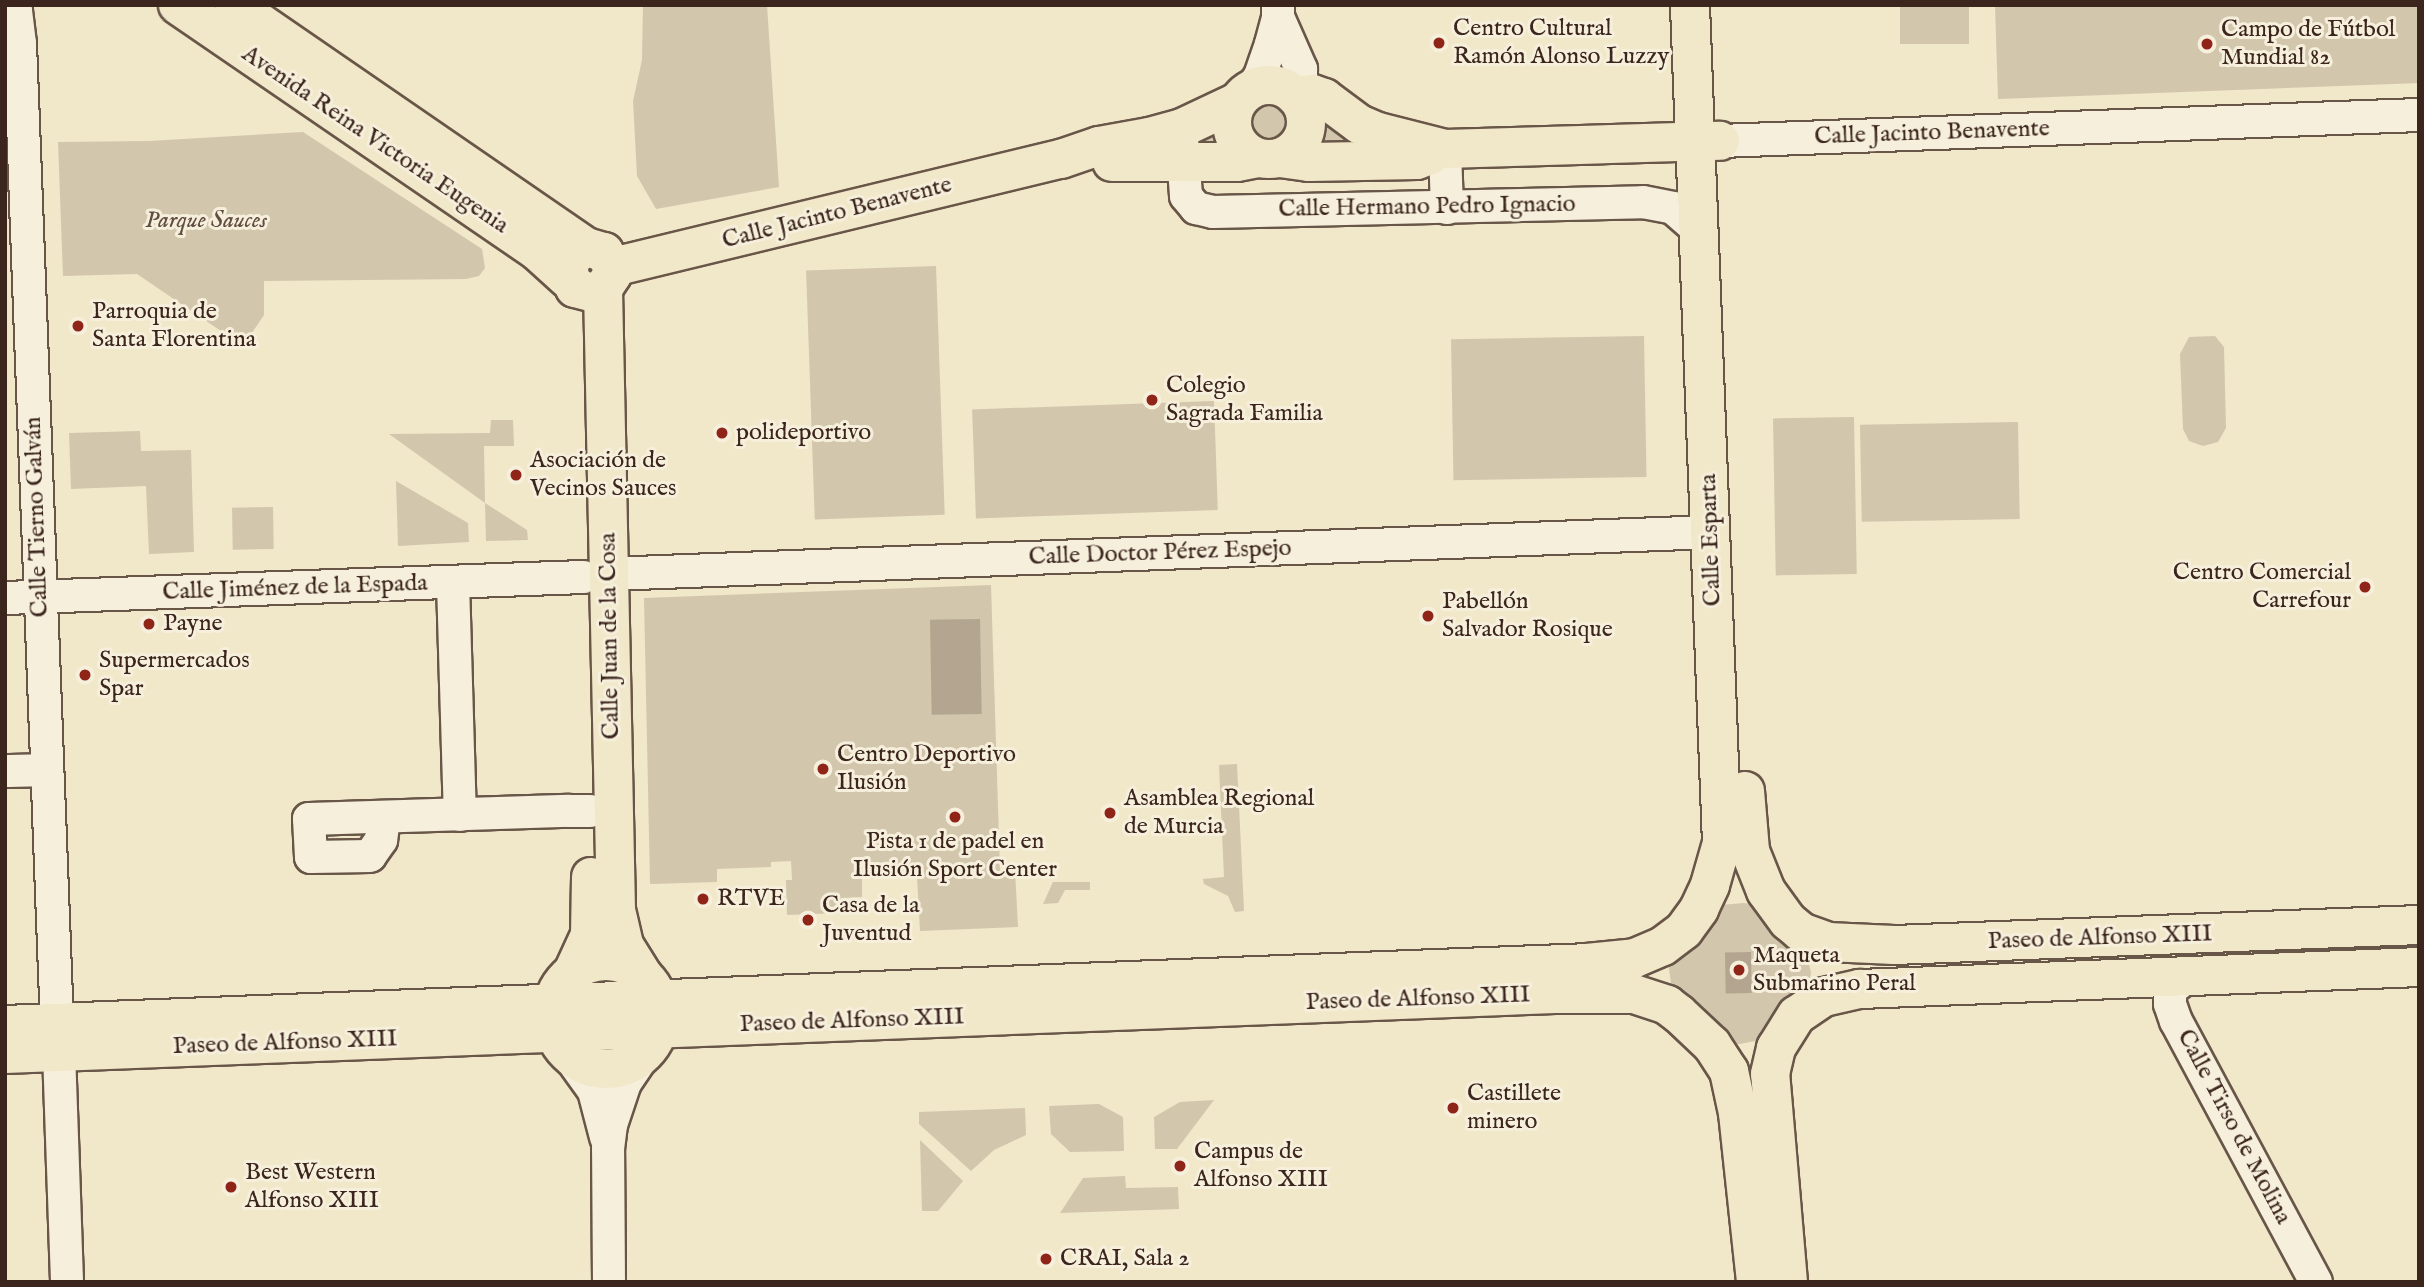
<!DOCTYPE html>
<html>
<head>
<meta charset="utf-8">
<style>
  body { margin:0 }
  #map { position:relative; width:2424px; height:1287px; overflow:hidden; background:#f1e7c9; font-family:"IM FELL English",serif }
  div>[style] { position:absolute }
  .green>* { inset:0; background:#d2c6ac; transform-origin:0 0 }
  .round { border-radius:50% }
  .water>* { inset:0; background:#b3a58f; transform-origin:0 0 }
  .roads { filter:drop-shadow(2px 0 #685648) drop-shadow(-2px 0 #685648) drop-shadow(0 2px #685648) drop-shadow(0 -2px #685648) }
  .minor>* { height:32px; margin:-16px; padding:0 16px; transform-origin:16px; border-radius:16px; background:#f6efdc }
  .major>* { height:38px; margin:-19px; padding:0 19px; transform-origin:19px; border-radius:19px; background:#f1e7c9 }
  .major>.ring { margin:-19px; padding:0; box-sizing:content-box; background:none; border:38px solid #f1e7c9; border-radius:50% }
  .dots>* { width:19px; height:19px; translate:-50% -50%; box-sizing:border-box; border:4px solid #f6efdc; border-radius:50% }
  span { translate:-50% -50%; white-space:nowrap; text-align:center; line-height:1.15; -webkit-text-stroke:6px #f6efdc; paint-order:stroke }
  .poi-label { font-size:24px; color:#3b251d }
  .left { translate:0 -50%; text-align:left }
  .right { translate:-100% -50%; text-align:right }
  .street-label { font-size:24px; color:#3b251d }
  .park-label { font-size:24px; color:#614d41; font-style:italic }
  .frame { position:absolute; inset:0; border:7px solid #3b251d; pointer-events:none }
</style>
</head>
<body>
<div id="map">
  <div class="green">
    <i style="clip-path:polygon(643px 5px,767px 5px,779px 187px,656px 209px,637px 176px,633px 101px,642px 60px)"></i>
    <i style="left:1900px;top:5px;width:69px;height:39px"></i>
    <i style="clip-path:polygon(1995px 5px,2419px 5px,2419px 83px,1998px 99px)"></i>
    <i style="clip-path:polygon(1310px 100px,1386px 145px,1310px 149px)"></i>
    <i class="round" style="left:1249px;top:100px;width:42px;height:42px"></i>
    <i style="clip-path:polygon(1227px 124px,1233px 144px,1195px 144px,1194px 135px)"></i>
    <i style="clip-path:polygon(303px 132px,482px 249px,485px 268px,479px 276px,466px 279px,264px 281px,264px 315px,243px 346px,137px 274px,63px 276px,58px 142px,149px 141px)"></i>
    <i style="left:936px;top:266px;width:249px;height:130px;rotate:88deg"></i>
    <i style="left:1644px;top:336px;width:141px;height:193px;rotate:89deg"></i>
    <i style="clip-path:polygon(2215px 336px,2224px 347px,2226px 428px,2218px 442px,2203px 446px,2189px 441px,2183px 429px,2180px 354px,2189px 337px)"></i>
    <i style="left:1214px;top:401px;width:109px;height:242px;rotate:88deg"></i>
    <i style="left:1854px;top:417px;width:157px;height:81px;rotate:89deg"></i>
    <i style="clip-path:polygon(491px 420px,513px 420px,514px 446px,484px 446px,485px 503px,527px 530px,528px 540px,486px 541px,485px 503px,389px 434px,490px 433px)"></i>
    <i style="left:2018px;top:422px;width:97px;height:158px;rotate:89deg"></i>
    <i style="clip-path:polygon(140px 431px,141px 451px,191px 450px,194px 552px,149px 554px,146px 486px,71px 489px,69px 433px)"></i>
    <i style="clip-path:polygon(396px 481px,468px 523px,469px 542px,398px 546px)"></i>
    <i style="left:273px;top:507px;width:42px;height:41px;rotate:89deg"></i>
    <i style="clip-path:polygon(991px 585px,1000px 870px,1015px 870px,1018px 927px,920px 931px,917px 877px,862px 879px,862px 897px,841px 898px,841px 913px,787px 915px,786px 880px,792px 880px,791px 861px,771px 862px,771px 867px,717px 869px,717px 882px,650px 884px,644px 598px)"></i>
    <i style="clip-path:polygon(1237px 764px,1244px 911px,1235px 912px,1228px 896px,1204px 884px,1203px 879px,1224px 877px,1219px 765px)"></i>
    <i style="clip-path:polygon(1053px 882px,1090px 882px,1090px 890px,1065px 890px,1058px 903px,1043px 904px)"></i>
    <i style="clip-path:polygon(1744px 903px,1757px 905px,1803px 942px,1811px 972px,1809px 987px,1765px 1039px,1740px 1044px,1727px 1043px,1673px 997px,1669px 969px,1671px 955px,1720px 905px)"></i>
    <i style="clip-path:polygon(1214px 1100px,1177px 1149px,1155px 1149px,1154px 1117px,1180px 1102px)"></i>
    <i style="clip-path:polygon(1099px 1104px,1123px 1117px,1124px 1151px,1070px 1152px,1051px 1134px,1049px 1106px)"></i>
    <i style="clip-path:polygon(1025px 1108px,1026px 1135px,994px 1150px,971px 1171px,919px 1124px,919px 1112px)"></i>
    <i style="clip-path:polygon(920px 1140px,963px 1181px,938px 1211px,922px 1211px)"></i>
    <i style="clip-path:polygon(1125px 1176px,1126px 1188px,1178px 1187px,1179px 1209px,1060px 1213px,1083px 1178px)"></i>
  </div>
  <div class="water">
    <i style="left:980px;top:619px;width:95px;height:50px;rotate:89deg"></i>
    <i style="left:1751px;top:952px;width:41px;height:26px;rotate:89deg"></i>
  </div>
  <div class="roads">
    <div class="minor">
      <i style="left:5px;top:11px;width:11px"></i>
      <i style="left:16px;top:11px;width:33px;rotate:83deg"></i>
      <i style="left:20px;top:44px;width:980px;rotate:87.84deg"></i>
      <i style="left:1278px;top:17px;width:57px;rotate:66.1deg"></i>
      <i style="left:1301px;top:69px;width:12px;rotate:90deg"></i>
      <i style="left:1301px;top:81px;width:16px;rotate:112deg"></i>
      <i style="left:1251px;top:89px;width:16px;rotate:-55deg"></i>
      <i style="left:1260px;top:76px;width:34px;rotate:-71deg"></i>
      <i style="left:1271px;top:44px;width:28px;rotate:-75deg"></i>
      <i style="left:1278px;top:17px;width:12px;rotate:-90deg"></i>
      <i style="left:1182px;top:140px;width:56px;rotate:85.9deg"></i>
      <i style="left:1186px;top:196px;width:16px;rotate:50deg"></i>
      <i style="left:1196px;top:208px;width:17px;rotate:13deg"></i>
      <i style="left:1213px;top:212px;width:430px;rotate:-1.3deg"></i>
      <i style="left:1643px;top:202px;width:31px;rotate:11deg"></i>
      <i style="left:1673px;top:208px;width:35px;rotate:41deg"></i>
      <i style="left:1720px;top:141px;width:699px;rotate:-2.13deg"></i>
      <i style="left:1445px;top:149px;width:59px;rotate:88.1deg"></i>
      <i style="left:609px;top:574px;width:1103px;rotate:-2.18deg"></i>
      <i style="left:453px;top:583px;width:232px;rotate:88.3deg"></i>
      <i style="left:5px;top:598px;width:579px;rotate:-2.08deg"></i>
      <i style="left:5px;top:771px;width:40px;rotate:-1.4deg"></i>
      <i style="left:384px;top:817px;width:23px;rotate:97deg"></i>
      <i style="left:381px;top:840px;width:19px;rotate:125deg"></i>
      <i style="left:370px;top:856px;width:59px;rotate:179deg"></i>
      <i style="left:311px;top:857px;width:38px;rotate:-93deg"></i>
      <i style="left:309px;top:819px;width:260px;rotate:-1.8deg"></i>
      <i style="left:569px;top:811px;width:21px"></i>
      <i style="left:2188px;top:976px;width:23px;rotate:142deg"></i>
      <i style="left:2170px;top:990px;width:14px;rotate:90deg"></i>
      <i style="left:2170px;top:1004px;width:18px;rotate:71deg"></i>
      <i style="left:2176px;top:1021px;width:296px;rotate:61.8deg"></i>
      <i style="left:59px;top:1052px;width:230px;rotate:88deg"></i>
      <i style="left:566px;top:1052px;width:48px;rotate:54.3deg"></i>
      <i style="left:594px;top:1091px;width:48px;rotate:75.4deg"></i>
      <i style="left:609px;top:1282px;width:133px;rotate:-90.4deg"></i>
      <i style="left:608px;top:1149px;width:24px;rotate:-83deg"></i>
      <i style="left:611px;top:1125px;width:44px;rotate:-71.6deg"></i>
      <i style="left:625px;top:1083px;width:40px;rotate:-56deg"></i>
    </div>
    <div class="major">
      <i style="left:178px;top:5px;width:435px;rotate:34.4deg"></i>
      <i style="left:537px;top:251px;width:42px;rotate:42.1deg"></i>
      <i style="left:234px;top:5px;width:427px;rotate:34.5deg"></i>
      <i style="left:586px;top:247px;width:19px;rotate:16deg"></i>
      <i style="left:604px;top:252px;width:17px;rotate:59deg"></i>
      <i style="left:613px;top:267px;width:8px;rotate:97deg"></i>
      <i style="left:612px;top:275px;width:17px;rotate:123deg"></i>
      <i style="left:603px;top:289px;width:10px;rotate:156deg"></i>
      <i style="left:594px;top:293px;width:20px;rotate:-165deg"></i>
      <i style="left:575px;top:288px;width:21px;rotate:-113deg"></i>
      <i style="left:567px;top:269px;width:20px;rotate:-63deg"></i>
      <i style="left:576px;top:251px;width:11px;rotate:-22deg"></i>
      <i class="ring" style="left:1232px;top:85px;width:36px;height:36px"></i>
      <i style="left:1295px;top:96px;width:18px;rotate:-6deg"></i>
      <i style="left:1313px;top:94px;width:12px;rotate:20deg"></i>
      <i style="left:1324px;top:98px;width:44px;rotate:36.6deg"></i>
      <i style="left:1359px;top:124px;width:21px;rotate:23deg"></i>
      <i style="left:1378px;top:132px;width:69px;rotate:14.2deg"></i>
      <i style="left:1445px;top:149px;width:275px;rotate:-1.7deg"></i>
      <i style="left:1280px;top:158px;width:29px;rotate:8deg"></i>
      <i style="left:1309px;top:162px;width:108px;rotate:-1.1deg"></i>
      <i style="left:1417px;top:160px;width:14px;rotate:-21deg"></i>
      <i style="left:1112px;top:162px;width:125px"></i>
      <i style="left:1237px;top:162px;width:21px;rotate:-11deg"></i>
      <i style="left:613px;top:267px;width:461px;rotate:-13.6deg"></i>
      <i style="left:1061px;top:159px;width:40px;rotate:-18.9deg"></i>
      <i style="left:1099px;top:146px;width:51px;rotate:-10.2deg"></i>
      <i style="left:1149px;top:137px;width:34px;rotate:-15deg"></i>
      <i style="left:1182px;top:128px;width:61px;rotate:-25.3deg"></i>
      <i style="left:603px;top:289px;width:621px;rotate:88.8deg"></i>
      <i style="left:616px;top:910px;width:36px;rotate:77deg"></i>
      <i style="left:624px;top:945px;width:36px;rotate:58deg"></i>
      <i style="left:1745px;top:791px;width:60px;rotate:85.2deg"></i>
      <i style="left:1750px;top:851px;width:43px;rotate:68.2deg"></i>
      <i style="left:1766px;top:891px;width:37px;rotate:54deg"></i>
      <i style="left:1788px;top:921px;width:17px;rotate:40deg"></i>
      <i style="left:1801px;top:932px;width:29px;rotate:20deg"></i>
      <i style="left:1828px;top:942px;width:66px;rotate:2.6deg"></i>
      <i style="left:1894px;top:945px;width:525px;rotate:-2.18deg"></i>
      <i class="ring" style="left:552px;top:961px;width:70px;height:70px"></i>
      <i style="left:573px;top:972px;width:41px;rotate:-65.3deg"></i>
      <i style="left:590px;top:935px;width:58px;rotate:-89deg"></i>
      <i style="left:5px;top:1025px;width:1583px;rotate:-2.24deg"></i>
      <i style="left:1587px;top:963px;width:48px;rotate:-5.9deg"></i>
      <i style="left:1635px;top:958px;width:30px;rotate:-23deg"></i>
      <i style="left:1663px;top:946px;width:26px;rotate:-37deg"></i>
      <i style="left:1684px;top:930px;width:26px;rotate:-54deg"></i>
      <i style="left:1699px;top:909px;width:26px;rotate:-65deg"></i>
      <i style="left:1710px;top:885px;width:44px;rotate:-74.1deg"></i>
      <i style="left:1722px;top:843px;width:839px;rotate:-92.19deg"></i>
      <i style="left:5px;top:1054px;width:1551px;rotate:-2.22deg"></i>
      <i style="left:1555px;top:994px;width:79px"></i>
      <i style="left:1634px;top:994px;width:35px;rotate:18deg"></i>
      <i style="left:1667px;top:1005px;width:15px;rotate:37deg"></i>
      <i style="left:1679px;top:1014px;width:45px;rotate:43.2deg"></i>
      <i style="left:1712px;top:1045px;width:31px;rotate:57deg"></i>
      <i style="left:1729px;top:1071px;width:43px;rotate:77.9deg"></i>
      <i style="left:1738px;top:1113px;width:170px;rotate:83.9deg"></i>
      <i style="left:1788px;top:1282px;width:209px;rotate:-94.9deg"></i>
      <i style="left:1770px;top:1074px;width:27px;rotate:-77deg"></i>
      <i style="left:1776px;top:1048px;width:39px;rotate:-58deg"></i>
      <i style="left:1797px;top:1015px;width:32px;rotate:-34deg"></i>
      <i style="left:1824px;top:997px;width:37px;rotate:-13deg"></i>
      <i style="left:1860px;top:989px;width:559px;rotate:-2.25deg"></i>
    </div>
  </div>
  <div class="dots">
    <i style="left:1439px;top:43px;background:#8f2418"></i>
    <i style="left:2207px;top:44px;background:#8f2418"></i>
    <i style="left:78px;top:326px;background:#8f2418"></i>
    <i style="left:1152px;top:400px;background:#8f2418"></i>
    <i style="left:722px;top:433px;background:#8f2418"></i>
    <i style="left:516px;top:475px;background:#8f2418"></i>
    <i style="left:2365px;top:587px;background:#8f2418"></i>
    <i style="left:1428px;top:616px;background:#8f2418"></i>
    <i style="left:149px;top:624px;background:#8f2418"></i>
    <i style="left:85px;top:675px;background:#8f2418"></i>
    <i style="left:823px;top:769px;background:#8f2418"></i>
    <i style="left:1110px;top:813px;background:#8f2418"></i>
    <i style="left:955px;top:817px;background:#8f2418"></i>
    <i style="left:703px;top:899px;background:#8f2418"></i>
    <i style="left:808px;top:920px;background:#8f2418"></i>
    <i style="left:1739px;top:970px;background:#8f2418"></i>
    <i style="left:1453px;top:1108px;background:#8f2418"></i>
    <i style="left:1180px;top:1166px;background:#8f2418"></i>
    <i style="left:231px;top:1187px;background:#8f2418"></i>
    <i style="left:1046px;top:1259px;background:#8f2418"></i>
  </div>
  <div class="poi-label">
    <span class="left" style="left:1453px;top:43px">Centro Cultural<br>Ramón Alonso Luzzy</span>
    <span class="left" style="left:2221px;top:44px">Campo de Fútbol<br>Mundial 82</span>
    <span class="left" style="left:92px;top:326px">Parroquia de<br>Santa Florentina</span>
    <span class="left" style="left:1166px;top:400px">Colegio<br>Sagrada Familia</span>
    <span class="left" style="left:736px;top:433px">polideportivo</span>
    <span class="left" style="left:530px;top:475px">Asociación de<br>Vecinos Sauces</span>
    <span class="right" style="left:2351px;top:587px">Centro Comercial<br>Carrefour</span>
    <span class="left" style="left:1442px;top:616px">Pabellón<br>Salvador Rosique</span>
    <span class="left" style="left:163px;top:624px">Payne</span>
    <span class="left" style="left:99px;top:675px">Supermercados<br>Spar</span>
    <span class="left" style="left:837px;top:769px">Centro Deportivo<br>Ilusión</span>
    <span class="left" style="left:1124px;top:813px">Asamblea Regional<br>de Murcia</span>
    <span style="left:955px;top:856px">Pista 1 de padel en<br>Ilusión Sport Center</span>
    <span class="left" style="left:717px;top:899px">RTVE</span>
    <span class="left" style="left:822px;top:920px">Casa de la<br>Juventud</span>
    <span class="left" style="left:1753px;top:970px">Maqueta<br>Submarino Peral</span>
    <span class="left" style="left:1467px;top:1108px">Castillete<br>minero</span>
    <span class="left" style="left:1194px;top:1166px">Campus de<br>Alfonso XIII</span>
    <span class="left" style="left:245px;top:1187px">Best Western<br>Alfonso XIII</span>
    <span class="left" style="left:1060px;top:1259px">CRAI, Sala 2</span>
  </div>
  <div class="street-label">
    <span style="left:1932px;top:133px;rotate:-2deg">Calle Jacinto Benavente</span>
    <span style="left:375px;top:140px;rotate:34deg">Avenida Reina Victoria Eugenia</span>
    <span style="left:1427px;top:207px;rotate:-1deg">Calle Hermano Pedro Ignacio</span>
    <span style="left:837px;top:213px;rotate:-14deg">Calle Jacinto Benavente</span>
    <span style="left:37px;top:517px;rotate:-92deg">Calle Tierno Galván</span>
    <span style="left:1711px;top:540px;rotate:-92deg">Calle Esparta</span>
    <span style="left:1160px;top:553px;rotate:-2deg">Calle Doctor Pérez Espejo</span>
    <span style="left:295px;top:588px;rotate:-2deg">Calle Jiménez de la Espada</span>
    <span style="left:610px;top:636px;rotate:-91deg">Calle Juan de la Cosa</span>
    <span style="left:2100px;top:938px;rotate:-2deg">Paseo de Alfonso XIII</span>
    <span style="left:1418px;top:999px;rotate:-2deg">Paseo de Alfonso XIII</span>
    <span style="left:852px;top:1021px;rotate:-2deg">Paseo de Alfonso XIII</span>
    <span style="left:285px;top:1043px;rotate:-2deg">Paseo de Alfonso XIII</span>
    <span style="left:2234px;top:1127px;rotate:62deg">Calle Tirso de Molina</span>
  </div>
  <div class="park-label">
    <span style="left:206px;top:221px">Parque Sauces</span>
  </div>
  <div class="frame"></div>
</div>
</body>
</html>
